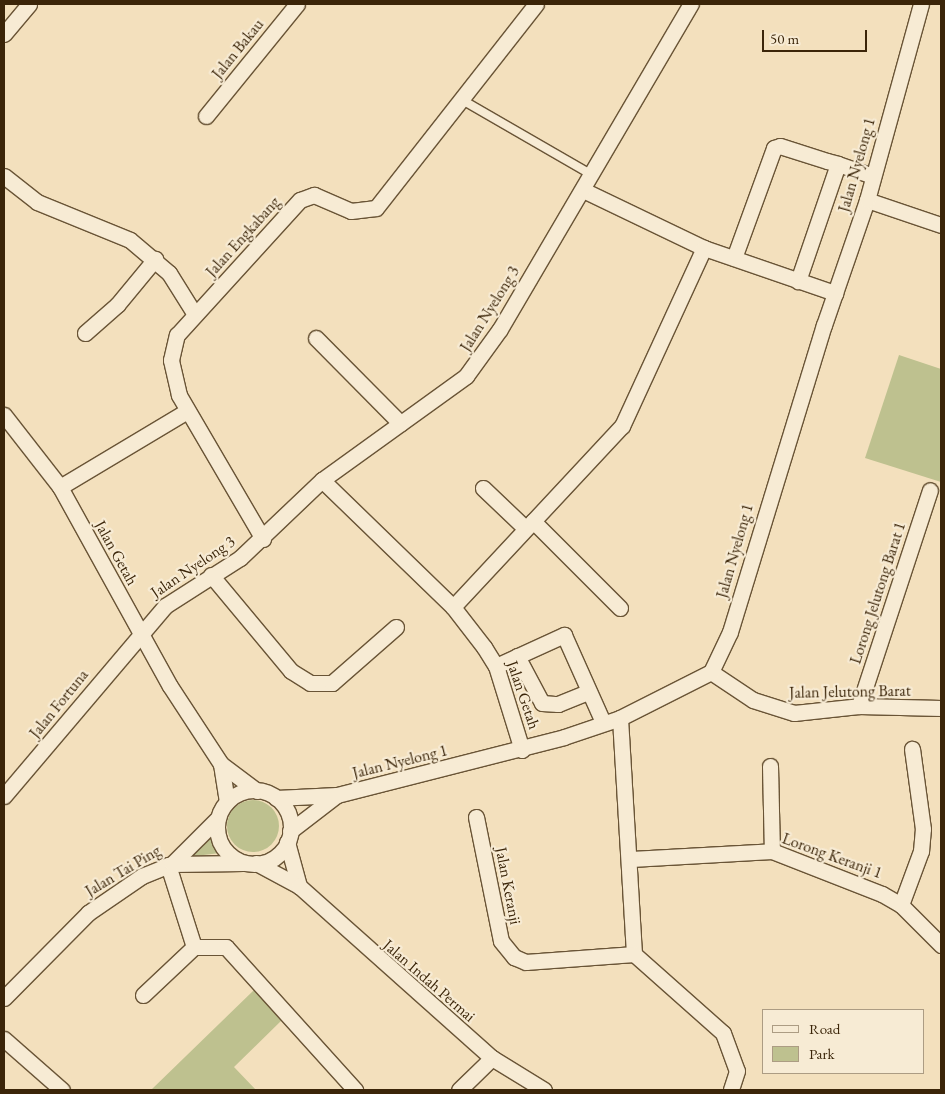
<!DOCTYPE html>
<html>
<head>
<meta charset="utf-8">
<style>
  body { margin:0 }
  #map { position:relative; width:945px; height:1094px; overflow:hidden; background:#f3e0bd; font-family:"EB Garamond",serif }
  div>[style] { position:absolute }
  .green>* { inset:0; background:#bec18f }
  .round { border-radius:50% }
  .roads { filter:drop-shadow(1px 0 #695436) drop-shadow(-1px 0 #695436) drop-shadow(0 1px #695436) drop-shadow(0 -1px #695436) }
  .service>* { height:8px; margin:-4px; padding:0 4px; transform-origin:4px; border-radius:4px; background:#f7ebd4 }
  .minor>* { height:15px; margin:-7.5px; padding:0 7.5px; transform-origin:7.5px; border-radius:7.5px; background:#f7ebd4 }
  .minor>.ring { margin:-7.5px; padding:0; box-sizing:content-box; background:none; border:15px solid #f7ebd4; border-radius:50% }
  span { translate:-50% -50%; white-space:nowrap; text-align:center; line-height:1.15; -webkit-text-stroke:4.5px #f7ebd4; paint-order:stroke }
  .street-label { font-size:16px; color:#3b2509 }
  .frame { position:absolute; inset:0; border:5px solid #3b2509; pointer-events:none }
  .legend { position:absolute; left:762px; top:1009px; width:162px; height:65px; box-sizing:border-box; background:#f7ebd4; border:1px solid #ac9c83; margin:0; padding:6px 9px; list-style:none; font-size:15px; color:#3b2509 }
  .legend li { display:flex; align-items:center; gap:10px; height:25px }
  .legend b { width:25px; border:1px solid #ac9c83 }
  .scale { position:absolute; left:762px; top:30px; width:105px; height:22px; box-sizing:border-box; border:2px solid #3b2509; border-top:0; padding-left:6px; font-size:15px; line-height:18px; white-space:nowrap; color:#3b2509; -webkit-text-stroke:4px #f7ebd4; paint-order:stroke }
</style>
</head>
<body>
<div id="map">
  <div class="green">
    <i style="clip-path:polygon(899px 355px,941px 369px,941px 482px,865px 458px)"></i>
    <i class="round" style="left:227px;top:800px;width:52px;height:52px"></i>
    <i style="clip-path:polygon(211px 836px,220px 853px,187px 857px)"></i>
    <i style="clip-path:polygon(254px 990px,283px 1019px,234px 1067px,256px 1090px,151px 1090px)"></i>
  </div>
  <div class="roads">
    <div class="service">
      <i style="left:464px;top:101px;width:148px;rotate:30deg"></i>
    </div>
    <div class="minor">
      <i style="left:4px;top:34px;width:39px;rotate:-50deg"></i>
      <i style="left:206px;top:116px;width:144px;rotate:-50.9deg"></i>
      <i style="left:838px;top:164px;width:36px;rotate:19deg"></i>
      <i style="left:4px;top:176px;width:42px;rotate:38.2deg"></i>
      <i style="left:37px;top:202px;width:100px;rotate:22.2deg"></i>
      <i style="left:130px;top:240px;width:51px;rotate:40.2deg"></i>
      <i style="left:169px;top:273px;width:47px;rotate:58deg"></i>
      <i style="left:583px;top:190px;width:134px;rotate:25.6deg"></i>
      <i style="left:704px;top:248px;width:139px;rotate:19deg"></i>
      <i style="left:867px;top:200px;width:78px;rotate:18.7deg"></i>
      <i style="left:734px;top:258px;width:117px;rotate:-70deg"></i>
      <i style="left:774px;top:148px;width:6px;rotate:-18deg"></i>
      <i style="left:780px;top:146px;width:49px;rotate:17.7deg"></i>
      <i style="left:827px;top:161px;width:11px;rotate:15deg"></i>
      <i style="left:838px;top:164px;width:124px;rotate:108.9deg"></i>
      <i style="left:85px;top:333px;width:43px;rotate:-41.2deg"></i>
      <i style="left:117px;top:305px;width:60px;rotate:-50.4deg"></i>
      <i style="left:316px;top:338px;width:120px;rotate:45.3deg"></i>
      <i style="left:4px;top:415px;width:91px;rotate:52.1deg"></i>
      <i style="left:60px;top:487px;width:227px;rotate:61.1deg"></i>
      <i style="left:170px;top:686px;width:93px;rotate:56.8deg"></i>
      <i style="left:221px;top:764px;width:45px;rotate:36.9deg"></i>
      <i style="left:322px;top:480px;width:182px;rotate:44.1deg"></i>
      <i style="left:453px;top:607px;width:51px;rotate:52.2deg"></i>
      <i style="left:484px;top:647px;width:22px;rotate:58deg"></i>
      <i style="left:496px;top:666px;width:88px;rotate:72.8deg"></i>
      <i style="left:60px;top:487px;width:148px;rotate:-30.9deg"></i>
      <i style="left:483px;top:488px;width:58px;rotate:43.6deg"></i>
      <i style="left:533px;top:521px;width:123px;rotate:45deg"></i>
      <i style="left:263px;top:539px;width:167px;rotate:-120.3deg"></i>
      <i style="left:179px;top:395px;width:36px;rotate:-103deg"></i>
      <i style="left:171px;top:360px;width:26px;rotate:-77deg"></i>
      <i style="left:177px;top:335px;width:183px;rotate:-47.7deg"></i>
      <i style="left:300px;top:200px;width:15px;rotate:-20deg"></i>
      <i style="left:314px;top:195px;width:40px;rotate:23.4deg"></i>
      <i style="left:351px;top:211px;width:25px;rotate:-7deg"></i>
      <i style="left:376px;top:208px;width:259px;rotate:-51.9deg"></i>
      <i style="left:211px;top:575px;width:125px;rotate:50.2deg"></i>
      <i style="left:291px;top:671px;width:22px;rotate:32deg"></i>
      <i style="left:310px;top:683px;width:22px"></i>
      <i style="left:332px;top:683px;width:85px;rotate:-41.2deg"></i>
      <i style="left:453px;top:607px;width:248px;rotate:-47deg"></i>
      <i style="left:622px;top:426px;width:196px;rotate:-65.3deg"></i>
      <i style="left:517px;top:656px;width:53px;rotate:62deg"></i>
      <i style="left:542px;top:703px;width:16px;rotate:4deg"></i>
      <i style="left:558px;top:704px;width:32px;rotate:-22deg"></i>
      <i style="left:496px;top:666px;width:75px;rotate:-24.5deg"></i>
      <i style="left:564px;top:635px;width:95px;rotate:65.9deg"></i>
      <i style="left:711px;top:672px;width:50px;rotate:33.7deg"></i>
      <i style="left:753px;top:700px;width:43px;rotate:17.6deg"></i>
      <i style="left:794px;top:713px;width:65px;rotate:-6.1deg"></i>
      <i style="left:859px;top:706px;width:82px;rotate:1.4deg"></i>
      <i style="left:859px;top:706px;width:227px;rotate:-71.8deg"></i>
      <i style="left:620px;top:718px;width:236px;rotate:86.6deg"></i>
      <i style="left:634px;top:954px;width:119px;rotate:41.6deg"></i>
      <i style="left:723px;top:1033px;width:40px;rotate:69.8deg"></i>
      <i style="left:737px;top:1071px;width:20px;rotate:108deg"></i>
      <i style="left:221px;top:764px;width:38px;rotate:81deg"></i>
      <i style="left:770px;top:766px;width:85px;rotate:88.7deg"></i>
      <i class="ring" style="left:217px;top:790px;width:59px;height:59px"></i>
      <i style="left:4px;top:796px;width:249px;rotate:-49.7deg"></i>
      <i style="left:165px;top:606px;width:89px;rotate:-32.6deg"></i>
      <i style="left:240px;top:558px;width:113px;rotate:-43.6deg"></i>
      <i style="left:322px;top:480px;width:178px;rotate:-35.8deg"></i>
      <i style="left:466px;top:376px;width:58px;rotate:-54.1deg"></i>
      <i style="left:500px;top:329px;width:377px;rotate:-59.6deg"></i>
      <i style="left:276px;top:798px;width:61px;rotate:-2.8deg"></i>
      <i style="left:476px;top:817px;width:126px;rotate:78.6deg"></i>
      <i style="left:501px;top:941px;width:21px;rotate:51deg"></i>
      <i style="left:514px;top:957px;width:13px;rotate:23deg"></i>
      <i style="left:526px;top:962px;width:108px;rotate:-4.2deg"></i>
      <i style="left:290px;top:831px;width:59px;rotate:-37.5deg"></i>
      <i style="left:337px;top:795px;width:234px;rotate:-14.3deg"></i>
      <i style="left:564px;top:737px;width:59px;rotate:-18.7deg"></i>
      <i style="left:620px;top:718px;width:102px;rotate:-26.8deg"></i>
      <i style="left:711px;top:672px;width:44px;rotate:-64.6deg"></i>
      <i style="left:730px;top:632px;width:321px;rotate:-73deg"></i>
      <i style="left:824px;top:325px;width:132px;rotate:-71deg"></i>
      <i style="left:867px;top:200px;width:203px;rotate:-74.6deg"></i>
      <i style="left:287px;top:842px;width:46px;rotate:74.7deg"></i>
      <i style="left:631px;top:859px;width:141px;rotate:-3.2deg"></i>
      <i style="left:772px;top:851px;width:118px;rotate:21.4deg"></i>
      <i style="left:882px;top:894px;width:22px;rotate:30deg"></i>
      <i style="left:901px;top:905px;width:57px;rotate:45deg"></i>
      <i style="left:256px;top:863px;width:49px;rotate:28.1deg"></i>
      <i style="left:299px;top:886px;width:259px;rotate:41.7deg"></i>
      <i style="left:492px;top:1058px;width:61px;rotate:31.6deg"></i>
      <i style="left:172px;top:864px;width:71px;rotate:-0.8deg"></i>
      <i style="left:168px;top:865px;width:86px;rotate:72.4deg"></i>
      <i style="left:901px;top:905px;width:58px;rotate:-69.7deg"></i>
      <i style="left:921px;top:851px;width:22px;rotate:-85deg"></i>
      <i style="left:923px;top:829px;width:81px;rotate:-97.8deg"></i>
      <i style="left:143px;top:995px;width:70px;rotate:-43.3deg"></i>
      <i style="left:194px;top:947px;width:32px"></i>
      <i style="left:226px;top:947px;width:193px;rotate:47.9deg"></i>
      <i style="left:4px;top:998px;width:120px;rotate:-45.3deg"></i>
      <i style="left:88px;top:913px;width:65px;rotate:-34.4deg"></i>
      <i style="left:142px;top:876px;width:32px;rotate:-22deg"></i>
      <i style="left:172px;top:864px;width:65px;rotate:-45deg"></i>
      <i style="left:4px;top:1039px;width:77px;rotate:41.3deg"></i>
      <i style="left:459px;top:1090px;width:46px;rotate:-44.1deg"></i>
    </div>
  </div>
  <div class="street-label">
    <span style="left:238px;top:49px;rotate:-51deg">Jalan Bakau</span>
    <span style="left:857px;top:165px;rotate:-74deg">Jalan Nyelong 1</span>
    <span style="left:243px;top:237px;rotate:-48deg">Jalan Engkabang</span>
    <span style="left:490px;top:309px;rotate:-58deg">Jalan Nyelong 3</span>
    <span style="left:735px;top:551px;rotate:-74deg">Jalan Nyelong 1</span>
    <span style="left:116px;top:553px;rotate:61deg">Jalan Getah</span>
    <span style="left:193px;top:567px;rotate:-34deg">Jalan Nyelong 3</span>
    <span style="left:878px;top:593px;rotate:-72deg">Lorong Jelutong Barat 1</span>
    <span style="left:850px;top:692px;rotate:-1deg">Jalan Jelutong Barat</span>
    <span style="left:523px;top:695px;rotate:71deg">Jalan Getah</span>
    <span style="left:59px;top:704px;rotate:-51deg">Jalan Fortuna</span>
    <span style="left:400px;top:762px;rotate:-14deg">Jalan Nyelong 1</span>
    <span style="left:832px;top:856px;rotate:20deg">Lorong Keranji 1</span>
    <span style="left:123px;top:871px;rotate:-31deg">Jalan Tai Ping</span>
    <span style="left:508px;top:886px;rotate:79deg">Jalan Keranji</span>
    <span style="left:429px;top:981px;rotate:41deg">Jalan Indah Permai</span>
  </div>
  <div class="frame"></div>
  <ul class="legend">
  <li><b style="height:6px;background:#f7ebd4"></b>Road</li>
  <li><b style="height:14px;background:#bec18f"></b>Park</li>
  </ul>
  <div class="scale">50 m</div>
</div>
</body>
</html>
